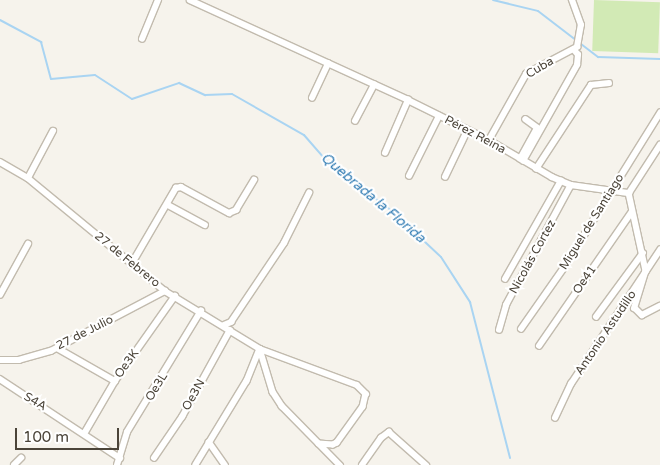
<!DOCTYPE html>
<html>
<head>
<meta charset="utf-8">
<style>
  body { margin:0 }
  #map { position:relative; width:660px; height:465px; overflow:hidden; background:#f6f3ec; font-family:"Varela Round",sans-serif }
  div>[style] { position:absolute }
  .green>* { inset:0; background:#d2eab5; transform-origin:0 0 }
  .stream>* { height:2px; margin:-1px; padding:0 1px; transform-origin:1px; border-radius:1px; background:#a9d4f2 }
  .roads { filter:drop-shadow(1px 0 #c2bbae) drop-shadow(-1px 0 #c2bbae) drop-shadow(0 1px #c2bbae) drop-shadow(0 -1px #c2bbae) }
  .street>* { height:5.5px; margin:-2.75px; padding:0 2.75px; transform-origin:2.75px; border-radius:2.75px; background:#fff }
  span { translate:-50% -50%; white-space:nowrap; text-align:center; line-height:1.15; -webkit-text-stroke:4.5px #fff; paint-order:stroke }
  .street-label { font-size:12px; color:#4b4439 }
  .water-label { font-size:14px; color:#2e7ab2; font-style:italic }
  .scale { position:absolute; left:15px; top:428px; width:104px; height:22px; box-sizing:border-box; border:2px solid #4b4439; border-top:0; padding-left:6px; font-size:15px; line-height:18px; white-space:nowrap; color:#4b4439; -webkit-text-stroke:4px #fff; paint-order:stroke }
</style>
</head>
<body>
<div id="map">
  <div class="green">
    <i style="left:594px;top:0;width:66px;height:51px;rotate:2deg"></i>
  </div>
  <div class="stream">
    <i style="left:493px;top:0;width:46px;rotate:13.7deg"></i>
    <i style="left:538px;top:11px;width:76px;rotate:37.5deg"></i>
    <i style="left:598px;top:57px;width:62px;rotate:1.8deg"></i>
    <i style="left:0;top:20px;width:47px;rotate:28.2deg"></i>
    <i style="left:41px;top:42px;width:38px;rotate:75deg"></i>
    <i style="left:51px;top:79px;width:44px;rotate:-5.2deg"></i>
    <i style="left:95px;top:75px;width:44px;rotate:33deg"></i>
    <i style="left:132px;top:99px;width:50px;rotate:-18.8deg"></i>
    <i style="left:179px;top:83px;width:29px;rotate:25deg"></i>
    <i style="left:205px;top:95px;width:27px;rotate:-2deg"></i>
    <i style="left:232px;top:94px;width:83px;rotate:29.7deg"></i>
    <i style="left:304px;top:135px;width:37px;rotate:49deg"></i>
    <i style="left:328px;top:163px;width:80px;rotate:36.9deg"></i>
    <i style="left:392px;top:211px;width:67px;rotate:43.2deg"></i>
    <i style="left:441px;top:257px;width:54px;rotate:57.2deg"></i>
    <i style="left:470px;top:302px;width:161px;rotate:75.6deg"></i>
  </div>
  <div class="roads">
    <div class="street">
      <i style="left:190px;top:0;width:240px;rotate:24.6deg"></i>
      <i style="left:408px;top:100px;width:90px;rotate:26.3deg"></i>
      <i style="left:489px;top:140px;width:73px;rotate:30.4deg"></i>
      <i style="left:552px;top:177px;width:21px;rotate:23deg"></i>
      <i style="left:571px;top:185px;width:59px;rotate:7.9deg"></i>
      <i style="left:629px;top:193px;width:80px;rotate:77.7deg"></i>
      <i style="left:646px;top:271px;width:39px;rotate:107deg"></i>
      <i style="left:635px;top:308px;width:10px;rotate:45deg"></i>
      <i style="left:642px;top:315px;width:20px;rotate:-27deg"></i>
      <i style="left:142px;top:39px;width:42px;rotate:-67.7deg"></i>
      <i style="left:312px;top:98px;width:38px;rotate:-65deg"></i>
      <i style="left:355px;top:121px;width:41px;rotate:-62.2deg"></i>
      <i style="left:489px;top:140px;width:76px;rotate:-60.7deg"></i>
      <i style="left:526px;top:74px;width:58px;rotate:-27.9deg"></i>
      <i style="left:577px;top:47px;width:22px;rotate:-80deg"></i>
      <i style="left:581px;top:25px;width:27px;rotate:-110deg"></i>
      <i style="left:385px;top:153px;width:58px;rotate:-66.5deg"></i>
      <i style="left:520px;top:159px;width:35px;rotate:-61deg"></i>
      <i style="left:537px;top:128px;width:14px;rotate:-144deg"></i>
      <i style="left:523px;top:161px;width:110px;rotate:-60.6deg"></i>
      <i style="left:577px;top:65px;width:10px;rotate:-84deg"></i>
      <i style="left:578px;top:55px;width:6px;rotate:-129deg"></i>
      <i style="left:0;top:162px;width:32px;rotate:30deg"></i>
      <i style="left:28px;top:178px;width:178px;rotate:39.5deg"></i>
      <i style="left:165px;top:291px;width:111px;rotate:31.4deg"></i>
      <i style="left:260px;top:349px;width:35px;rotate:112deg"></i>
      <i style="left:247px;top:381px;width:98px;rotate:121.3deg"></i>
      <i style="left:536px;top:169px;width:100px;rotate:-56.8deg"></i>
      <i style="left:591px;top:85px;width:18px;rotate:-6deg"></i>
      <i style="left:409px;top:176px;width:67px;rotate:-63.4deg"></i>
      <i style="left:445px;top:177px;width:51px;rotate:-64.4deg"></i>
      <i style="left:28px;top:178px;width:53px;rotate:-62deg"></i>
      <i style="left:629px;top:193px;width:57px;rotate:-57.1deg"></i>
      <i style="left:168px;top:205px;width:42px;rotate:28.4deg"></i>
      <i style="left:131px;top:265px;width:89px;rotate:-59.7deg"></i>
      <i style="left:176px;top:188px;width:5px;rotate:-11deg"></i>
      <i style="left:181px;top:187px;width:55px;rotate:28.4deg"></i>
      <i style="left:229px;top:213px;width:8px;rotate:-23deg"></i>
      <i style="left:236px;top:210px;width:35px;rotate:-59deg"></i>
      <i style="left:505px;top:279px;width:113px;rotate:-60.3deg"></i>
      <i style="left:0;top:295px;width:58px;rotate:-61.2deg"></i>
      <i style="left:596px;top:317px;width:79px;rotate:-53.7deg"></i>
      <i style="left:224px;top:325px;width:8px;rotate:-23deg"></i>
      <i style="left:231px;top:322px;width:95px;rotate:-56.1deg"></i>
      <i style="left:284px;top:243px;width:56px;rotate:-63.4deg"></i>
      <i style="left:521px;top:329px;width:73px;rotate:-55deg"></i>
      <i style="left:563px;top:269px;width:184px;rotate:-58.1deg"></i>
      <i style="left:499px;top:330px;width:26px;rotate:-74deg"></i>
      <i style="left:506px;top:305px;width:136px;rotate:-61.6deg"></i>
      <i style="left:539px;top:346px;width:162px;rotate:-55.3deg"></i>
      <i style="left:57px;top:348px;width:67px;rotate:29.6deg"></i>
      <i style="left:260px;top:349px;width:103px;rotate:20.4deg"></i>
      <i style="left:357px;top:385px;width:13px;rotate:45deg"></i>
      <i style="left:366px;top:394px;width:13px;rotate:103deg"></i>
      <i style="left:363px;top:407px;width:44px;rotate:125.8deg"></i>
      <i style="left:337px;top:443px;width:4px;rotate:153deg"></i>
      <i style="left:333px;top:445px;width:14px;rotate:-176deg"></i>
      <i style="left:260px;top:349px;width:45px;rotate:73.2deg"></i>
      <i style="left:273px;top:392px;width:17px;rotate:57deg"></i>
      <i style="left:282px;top:406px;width:83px;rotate:45.5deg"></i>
      <i style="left:0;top:360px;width:19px"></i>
      <i style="left:19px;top:360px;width:33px;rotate:-16deg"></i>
      <i style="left:51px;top:351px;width:129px;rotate:-27.8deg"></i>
      <i style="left:0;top:379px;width:144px;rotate:33.4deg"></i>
      <i style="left:555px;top:418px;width:38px;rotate:-65deg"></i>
      <i style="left:571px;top:384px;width:161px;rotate:-56.4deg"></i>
      <i style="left:84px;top:434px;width:61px;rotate:-59.7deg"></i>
      <i style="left:115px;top:381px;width:104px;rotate:-54.8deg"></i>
      <i style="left:209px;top:442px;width:28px;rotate:55deg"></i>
      <i style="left:154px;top:458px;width:50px;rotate:-55.7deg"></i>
      <i style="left:182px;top:417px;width:99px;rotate:-61.1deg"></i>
      <i style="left:14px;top:465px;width:10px;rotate:-45deg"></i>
      <i style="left:117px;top:465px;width:34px;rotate:-73deg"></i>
      <i style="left:127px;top:432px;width:142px;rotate:-58.6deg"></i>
      <i style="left:362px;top:465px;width:33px;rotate:-55deg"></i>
      <i style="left:381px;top:438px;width:10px;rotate:-37deg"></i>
      <i style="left:389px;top:432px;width:50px;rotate:41.7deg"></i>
    </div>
  </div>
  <div class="street-label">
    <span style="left:540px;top:68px;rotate:-30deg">Cuba</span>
    <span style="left:475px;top:135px;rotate:28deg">Pérez Reina</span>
    <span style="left:592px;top:222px;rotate:-58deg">Miguel de Santiago</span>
    <span style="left:533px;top:257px;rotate:-61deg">Nicolás Cortez</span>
    <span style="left:127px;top:260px;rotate:39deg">27 de Febrero</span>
    <span style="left:585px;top:280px;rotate:-56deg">Oe41</span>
    <span style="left:85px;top:333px;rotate:-27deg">27 de Julio</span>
    <span style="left:606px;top:333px;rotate:-56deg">Antonio Astudillo</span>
    <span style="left:127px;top:364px;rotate:-54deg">Oe3K</span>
    <span style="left:157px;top:387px;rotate:-58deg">Oe3L</span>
    <span style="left:194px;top:395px;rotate:-61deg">Oe3N</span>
    <span style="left:35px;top:402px;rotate:30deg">S4A</span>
  </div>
  <div class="water-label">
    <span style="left:373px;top:198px;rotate:40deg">Quebrada la Florida</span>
  </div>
  <div class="scale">100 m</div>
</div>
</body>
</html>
